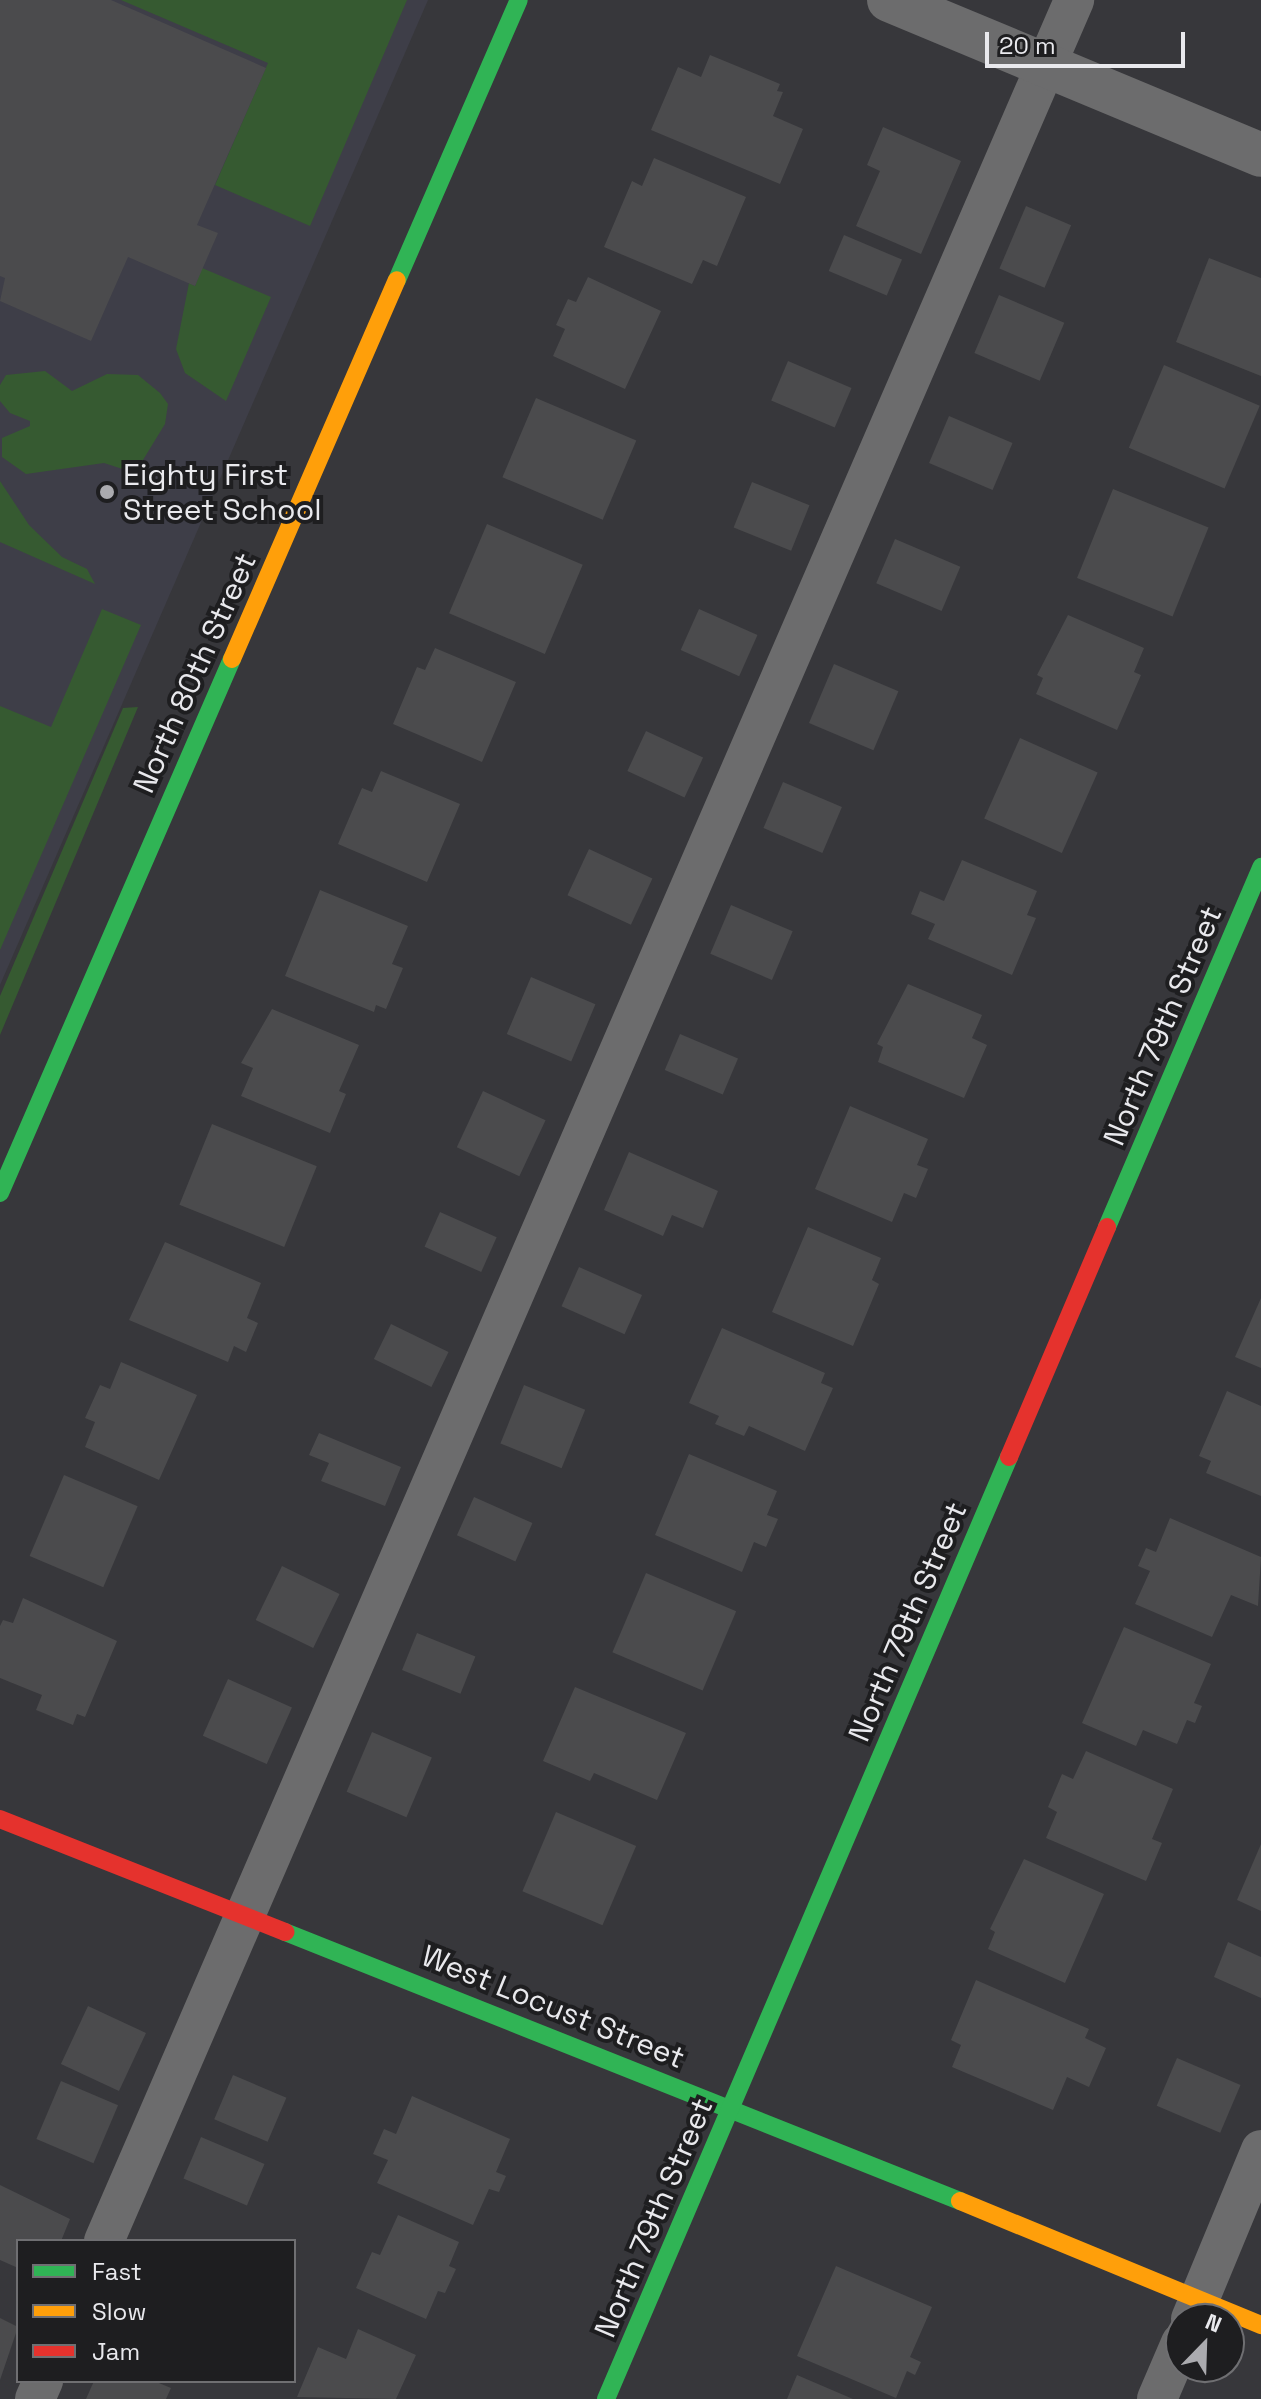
<!DOCTYPE html>
<html>
<head>
<meta charset="utf-8">
<style>
  body { margin:0 }
  #map { position:relative; width:1261px; height:2399px; overflow:hidden; background:#37373b; font-family:"Space Grotesk",sans-serif }
  div>[style] { position:absolute }
  .built>* { inset:0; background:#3e3e48 }
  .green>* { inset:0; background:#365a31 }
  .building>* { inset:0; background:#4b4b4d; transform-origin:0 0 }
  .lane>* { height:40px; margin:-20px; padding:0 20px; transform-origin:20px; border-radius:20px; background:#6c6c6d }
  .street>* { height:44px; margin:-22px; padding:0 22px; transform-origin:22px; border-radius:22px; background:#6c6c6d }
  .fast>* { height:18px; margin:-9px; padding:0 9px; transform-origin:9px; border-radius:9px; background:#30b455 }
  .slow>* { height:18px; margin:-9px; padding:0 9px; transform-origin:9px; border-radius:9px; background:#ff9f0a }
  .jam>* { height:18px; margin:-9px; padding:0 9px; transform-origin:9px; border-radius:9px; background:#e5322d }
  .dots>* { width:22px; height:22px; translate:-50% -50%; box-sizing:border-box; border:4px solid #1e1e20; border-radius:50% }
  span { translate:-50% -50%; white-space:nowrap; text-align:center; line-height:1.15; -webkit-text-stroke:8px #1e1e20; paint-order:stroke }
  .poi-label { font-size:30px; color:#e9e9ed }
  .left { translate:0 -50%; text-align:left }
  .street-label { font-size:30px; color:#e9e9ed }
  .legend { position:absolute; left:16px; top:2239px; width:280px; height:144px; box-sizing:border-box; background:#1e1e20; border:2px solid #6f6f72; margin:0; padding:10px 14px; list-style:none; font-size:24px; color:#e9e9ed }
  .legend li { display:flex; align-items:center; gap:16px; height:40px }
  .legend b { width:40px; border:2px solid #6f6f72 }
  .north { position:absolute; left:1165px; top:2303px; width:80px; height:80px; box-sizing:border-box; background:#1e1e20; border:2px solid #6f6f72; border-radius:50%; rotate:23deg; font-size:22px; font-weight:700; line-height:32px; text-align:center; color:#e9e9ed }
  .north::after { content:''; display:block; margin:auto; width:28px; height:36px; background:#ababaf; clip-path:polygon(50% 0,100% 100%,50% 72%,0 100%) }
  .scale { position:absolute; left:985px; top:32px; width:200px; height:36px; box-sizing:border-box; border:4px solid #e9e9ed; border-top:0; padding-left:10px; font-size:24px; line-height:28px; white-space:nowrap; color:#e9e9ed; -webkit-text-stroke:6px #1e1e20; paint-order:stroke }
</style>
</head>
<body>
<div id="map">
  <div class="built">
    <i style="clip-path:polygon(0 0,428px 0,0 985px)"></i>
  </div>
  <div class="green">
    <i style="clip-path:polygon(121px 0,407px 0,310px 226px,215px 185px,268px 63px)"></i>
    <i style="clip-path:polygon(202px 268px,271px 297px,226px 401px,185px 373px,176px 349px,189px 283px,195px 286px)"></i>
    <i style="clip-path:polygon(45px 371px,72px 391px,107px 374px,138px 375px,160px 393px,168px 404px,165px 424px,135px 473px,104px 463px,26px 474px,2px 457px,2px 438px,30px 426px,30px 421px,10px 413px,0 401px,0 385px,6px 375px)"></i>
    <i style="clip-path:polygon(0 481px,29px 525px,62px 557px,87px 569px,95px 584px,0 542px)"></i>
    <i style="clip-path:polygon(102px 609px,141px 625px,0 950px,0 706px,51px 727px)"></i>
    <i style="clip-path:polygon(138px 707px,0 1035px,0 996px,123px 708px)"></i>
  </div>
  <div class="building">
    <i style="clip-path:polygon(0 0,111px 0,266px 68px,197px 225px,218px 233px,195px 286px,128px 257px,91px 341px,0 301px,5px 278px,0 276px)"></i>
    <i style="clip-path:polygon(710px 55px,780px 84px,777px 91px,783px 92px,773px 116px,803px 129px,780px 184px,651px 130px,678px 67px,701px 77px)"></i>
    <i style="clip-path:polygon(883px 127px,961px 161px,921px 254px,856px 226px,880px 171px,867px 165px)"></i>
    <i style="clip-path:polygon(654px 158px,746px 197px,717px 266px,703px 260px,692px 284px,604px 247px,632px 181px,642px 186px)"></i>
    <i style="left:1026px;top:206px;width:49px;height:68px;rotate:23deg"></i>
    <i style="left:844px;top:235px;width:63px;height:39px;rotate:23deg"></i>
    <i style="clip-path:polygon(1209px 258px,1261px 278px,1261px 376px,1176px 342px)"></i>
    <i style="clip-path:polygon(588px 277px,661px 311px,625px 389px,553px 356px,565px 329px,556px 325px,568px 299px,576px 302px)"></i>
    <i style="left:999px;top:295px;width:71px;height:63px;rotate:23deg"></i>
    <i style="left:788px;top:361px;width:69px;height:43px;rotate:23deg"></i>
    <i style="left:1164px;top:365px;width:104px;height:90px;rotate:23deg"></i>
    <i style="left:536px;top:398px;width:109px;height:86px;rotate:23deg"></i>
    <i style="left:949px;top:416px;width:69px;height:51px;rotate:23deg"></i>
    <i style="left:752px;top:482px;width:62px;height:49px;rotate:22deg"></i>
    <i style="left:1113px;top:489px;width:103px;height:96px;rotate:22deg"></i>
    <i style="left:487px;top:524px;width:104px;height:97px;rotate:23deg"></i>
    <i style="left:895px;top:539px;width:71px;height:48px;rotate:23deg"></i>
    <i style="left:699px;top:609px;width:64px;height:45px;rotate:24deg"></i>
    <i style="clip-path:polygon(1068px 615px,1144px 648px,1134px 672px,1141px 675px,1117px 730px,1036px 694px,1043px 678px,1037px 675px)"></i>
    <i style="clip-path:polygon(435px 648px,516px 682px,482px 762px,393px 724px,417px 667px,425px 670px)"></i>
    <i style="left:834px;top:664px;width:70px;height:64px;rotate:23deg"></i>
    <i style="left:646px;top:731px;width:63px;height:44px;rotate:25deg"></i>
    <i style="left:1020px;top:738px;width:85px;height:88px;rotate:24deg"></i>
    <i style="clip-path:polygon(381px 771px,460px 804px,427px 882px,338px 844px,362px 788px,372px 792px)"></i>
    <i style="left:783px;top:782px;width:64px;height:50px;rotate:23deg"></i>
    <i style="left:589px;top:849px;width:70px;height:51px;rotate:25deg"></i>
    <i style="clip-path:polygon(962px 860px,1037px 891px,1027px 915px,1036px 918px,1012px 975px,928px 939px,935px 924px,911px 914px,920px 891px,944px 901px)"></i>
    <i style="clip-path:polygon(320px 890px,408px 926px,392px 964px,403px 968px,386px 1009px,376px 1005px,374px 1012px,285px 976px)"></i>
    <i style="left:731px;top:905px;width:67px;height:53px;rotate:23deg"></i>
    <i style="left:531px;top:977px;width:70px;height:62px;rotate:23deg"></i>
    <i style="clip-path:polygon(908px 984px,982px 1015px,972px 1038px,987px 1045px,964px 1098px,878px 1062px,883px 1047px,877px 1044px)"></i>
    <i style="clip-path:polygon(272px 1009px,359px 1045px,339px 1091px,346px 1094px,330px 1133px,241px 1096px,253px 1068px,241px 1063px)"></i>
    <i style="left:680px;top:1034px;width:63px;height:39px;rotate:23deg"></i>
    <i style="left:483px;top:1091px;width:69px;height:62px;rotate:25deg"></i>
    <i style="clip-path:polygon(850px 1106px,928px 1139px,917px 1165px,928px 1169px,916px 1198px,904px 1193px,892px 1222px,815px 1189px)"></i>
    <i style="left:212px;top:1124px;width:113px;height:87px;rotate:22deg"></i>
    <i style="clip-path:polygon(629px 1152px,718px 1191px,703px 1228px,672px 1215px,663px 1236px,604px 1210px)"></i>
    <i style="left:440px;top:1212px;width:62px;height:38px;rotate:24deg"></i>
    <i style="clip-path:polygon(808px 1227px,881px 1258px,872px 1280px,879px 1284px,853px 1346px,772px 1312px)"></i>
    <i style="clip-path:polygon(165px 1242px,261px 1283px,247px 1318px,258px 1323px,246px 1352px,234px 1346px,228px 1362px,129px 1320px)"></i>
    <i style="left:579px;top:1267px;width:69px;height:43px;rotate:24deg"></i>
    <i style="clip-path:polygon(1261px 1298px,1261px 1368px,1235px 1357px)"></i>
    <i style="left:391px;top:1324px;width:64px;height:39px;rotate:26deg"></i>
    <i style="clip-path:polygon(722px 1328px,825px 1373px,821px 1383px,833px 1388px,805px 1451px,749px 1426px,744px 1436px,715px 1424px,719px 1416px,689px 1403px)"></i>
    <i style="clip-path:polygon(121px 1362px,197px 1395px,159px 1480px,85px 1447px,95px 1422px,85px 1418px,100px 1385px,110px 1389px)"></i>
    <i style="left:524px;top:1385px;width:66px;height:63px;rotate:22deg"></i>
    <i style="clip-path:polygon(1227px 1391px,1261px 1406px,1261px 1496px,1206px 1473px,1211px 1461px,1199px 1456px)"></i>
    <i style="clip-path:polygon(319px 1433px,401px 1467px,385px 1506px,321px 1481px,329px 1463px,309px 1455px)"></i>
    <i style="clip-path:polygon(689px 1454px,777px 1491px,767px 1515px,778px 1519px,766px 1547px,754px 1542px,742px 1572px,655px 1535px)"></i>
    <i style="left:64px;top:1475px;width:80px;height:88px;rotate:23deg"></i>
    <i style="left:474px;top:1497px;width:64px;height:42px;rotate:24deg"></i>
    <i style="clip-path:polygon(1170px 1518px,1261px 1557px,1258px 1606px,1231px 1595px,1212px 1637px,1135px 1604px,1150px 1571px,1138px 1566px,1146px 1548px,1156px 1552px)"></i>
    <i style="left:282px;top:1566px;width:64px;height:60px;rotate:26deg"></i>
    <i style="left:646px;top:1573px;width:98px;height:86px;rotate:23deg"></i>
    <i style="clip-path:polygon(23px 1598px,117px 1641px,85px 1717px,77px 1714px,73px 1725px,36px 1710px,42px 1695px,0 1678px,0 1626px,3px 1620px,13px 1623px)"></i>
    <i style="clip-path:polygon(1124px 1627px,1211px 1664px,1194px 1703px,1202px 1706px,1195px 1723px,1187px 1720px,1177px 1744px,1143px 1730px,1136px 1746px,1082px 1723px)"></i>
    <i style="left:417px;top:1633px;width:63px;height:40px;rotate:22deg"></i>
    <i style="left:228px;top:1679px;width:70px;height:62px;rotate:24deg"></i>
    <i style="clip-path:polygon(575px 1687px,686px 1733px,657px 1800px,594px 1773px,590px 1781px,543px 1761px)"></i>
    <i style="left:372px;top:1732px;width:65px;height:65px;rotate:23deg"></i>
    <i style="clip-path:polygon(1086px 1751px,1173px 1789px,1152px 1839px,1162px 1843px,1146px 1881px,1046px 1838px,1057px 1812px,1048px 1807px,1062px 1774px,1073px 1779px)"></i>
    <i style="left:556px;top:1812px;width:87px;height:86px;rotate:23deg"></i>
    <i style="clip-path:polygon(1261px 1844px,1261px 1911px,1237px 1900px)"></i>
    <i style="clip-path:polygon(1024px 1859px,1104px 1894px,1065px 1983px,988px 1949px,995px 1932px,990px 1929px)"></i>
    <i style="clip-path:polygon(1228px 1942px,1261px 1957px,1261px 1998px,1214px 1977px)"></i>
    <i style="clip-path:polygon(976px 1980px,1089px 2029px,1085px 2038px,1106px 2048px,1089px 2087px,1067px 2077px,1053px 2110px,952px 2067px,961px 2045px,951px 2040px)"></i>
    <i style="left:88px;top:2006px;width:64px;height:64px;rotate:25deg"></i>
    <i style="left:1177px;top:2058px;width:69px;height:52px;rotate:23deg"></i>
    <i style="left:233px;top:2075px;width:58px;height:48px;rotate:23deg"></i>
    <i style="left:61px;top:2081px;width:62px;height:63px;rotate:23deg"></i>
    <i style="clip-path:polygon(412px 2096px,510px 2139px,496px 2172px,506px 2176px,499px 2192px,489px 2189px,473px 2225px,377px 2183px,388px 2160px,373px 2154px,384px 2129px,396px 2134px)"></i>
    <i style="left:201px;top:2137px;width:69px;height:45px;rotate:23deg"></i>
    <i style="clip-path:polygon(0 2185px,70px 2219px,61px 2241px,18px 2241px,18px 2268px,0 2260px)"></i>
    <i style="clip-path:polygon(398px 2215px,459px 2242px,449px 2266px,456px 2269px,445px 2293px,438px 2291px,426px 2319px,356px 2288px,372px 2252px,380px 2255px)"></i>
    <i style="clip-path:polygon(836px 2266px,932px 2307px,910px 2357px,921px 2362px,915px 2375px,907px 2371px,896px 2398px,797px 2356px)"></i>
    <i style="clip-path:polygon(0 2318px,18px 2327px,0 2380px)"></i>
    <i style="clip-path:polygon(358px 2329px,416px 2355px,396px 2399px,297px 2397px,318px 2347px,346px 2359px)"></i>
    <i style="clip-path:polygon(797px 2375px,853px 2399px,787px 2399px)"></i>
    <i style="clip-path:polygon(94px 2381px,154px 2381px,171px 2388px,166px 2399px,86px 2399px)"></i>
  </div>
  <div class="lane">
    <i style="left:104px;top:2241px;width:2442px;rotate:-66.59deg"></i>
    <i style="left:1191px;top:2319px;width:183px;rotate:-67.5deg"></i>
    <i style="left:35px;top:2399px;width:20px;rotate:-66deg"></i>
    <i style="left:1157px;top:2399px;width:61px;rotate:-66.8deg"></i>
  </div>
  <div class="street">
    <i style="left:889px;top:0;width:403px;rotate:22.6deg"></i>
  </div>
  <div class="fast">
    <i style="left:397px;top:280px;width:305px;rotate:-66.5deg"></i>
    <i style="left:0;top:1193px;width:582px;rotate:-66.52deg"></i>
    <i style="left:1107px;top:1227px;width:392px;rotate:-66.8deg"></i>
    <i style="left:285px;top:1932px;width:727px;rotate:21.73deg"></i>
    <i style="left:606px;top:2399px;width:1025px;rotate:-66.84deg"></i>
  </div>
  <div class="slow">
    <i style="left:232px;top:659px;width:413px;rotate:-66.5deg"></i>
    <i style="left:960px;top:2201px;width:326px;rotate:22.4deg"></i>
  </div>
  <div class="jam">
    <i style="left:1009px;top:1457px;width:250px;rotate:-66.9deg"></i>
    <i style="left:0;top:1819px;width:307px;rotate:21.6deg"></i>
  </div>
  <div class="dots">
    <i style="left:107px;top:492px;background:#ababaf"></i>
  </div>
  <div class="poi-label">
    <span class="left" style="left:123px;top:492px">Eighty First<br>Street School</span>
  </div>
  <div class="street-label">
    <span style="left:195px;top:673px;rotate:-66deg">North 80th Street</span>
    <span style="left:1163px;top:1026px;rotate:-67deg">North 79th Street</span>
    <span style="left:908px;top:1622px;rotate:-67deg">North 79th Street</span>
    <span style="left:553px;top:2007px;rotate:22deg">West Locust Street</span>
    <span style="left:654px;top:2218px;rotate:-67deg">North 79th Street</span>
  </div>
  <ul class="legend">
  <li><b style="height:10px;background:#30b455"></b>Fast</li>
  <li><b style="height:10px;background:#ff9f0a"></b>Slow</li>
  <li><b style="height:10px;background:#e5322d"></b>Jam</li>
  </ul>
  <div class="north">N</div>
  <div class="scale">20 m</div>
</div>
</body>
</html>
